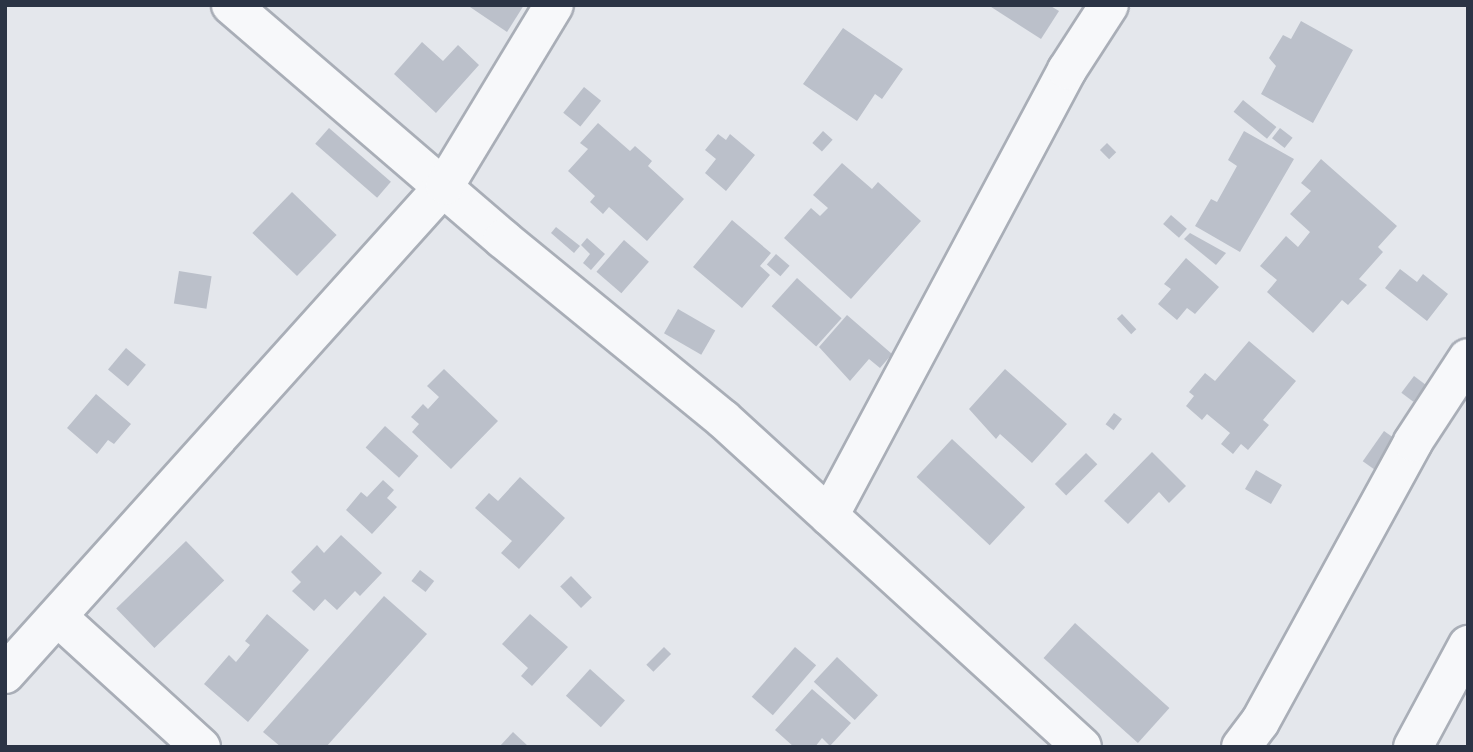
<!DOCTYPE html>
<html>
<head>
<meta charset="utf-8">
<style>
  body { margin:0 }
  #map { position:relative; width:1473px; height:752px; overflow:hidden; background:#e4e7ec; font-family:Figtree,sans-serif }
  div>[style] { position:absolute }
  .building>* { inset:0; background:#bbc0ca; transform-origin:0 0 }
  .roads { filter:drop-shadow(2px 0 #a9aeb7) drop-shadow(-2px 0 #a9aeb7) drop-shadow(0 2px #a9aeb7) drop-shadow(0 -2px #a9aeb7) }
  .minor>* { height:38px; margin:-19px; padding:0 19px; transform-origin:19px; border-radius:19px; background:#f7f8fa }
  span { translate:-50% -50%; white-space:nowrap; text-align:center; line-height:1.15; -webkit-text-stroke:5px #f4f6f9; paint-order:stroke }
  .frame { position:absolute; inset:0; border:7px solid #2b3445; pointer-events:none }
</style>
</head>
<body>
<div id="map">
  <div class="building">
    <i style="clip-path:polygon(467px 5px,524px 5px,507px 32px)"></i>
    <i style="clip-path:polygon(988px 5px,1049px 5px,1059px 11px,1041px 39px)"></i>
    <i style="clip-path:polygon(1301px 21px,1353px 50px,1313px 123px,1261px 94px,1276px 66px,1269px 58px,1283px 35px,1291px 39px)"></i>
    <i style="clip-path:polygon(843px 28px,903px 69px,882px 99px,875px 94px,857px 121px,803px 84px)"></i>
    <i style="clip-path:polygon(422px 42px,443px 61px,458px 45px,479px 65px,436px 113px,394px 74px)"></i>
    <i style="left:584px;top:87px;width:22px;height:33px;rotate:39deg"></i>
    <i style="left:1243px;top:100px;width:43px;height:15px;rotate:39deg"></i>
    <i style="clip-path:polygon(598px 123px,630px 151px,635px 146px,652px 161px,648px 166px,684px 199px,647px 241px,609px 207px,603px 214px,590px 202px,595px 196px,568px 171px,588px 149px,580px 143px)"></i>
    <i style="left:329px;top:128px;width:82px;height:21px;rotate:41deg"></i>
    <i style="left:1280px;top:128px;width:16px;height:13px;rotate:38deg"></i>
    <i style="left:823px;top:131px;width:13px;height:16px;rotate:42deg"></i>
    <i style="clip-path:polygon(1244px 131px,1294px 159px,1240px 252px,1195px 226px,1211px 199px,1217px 202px,1237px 166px,1228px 160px)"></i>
    <i style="clip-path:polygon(718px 134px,726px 140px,730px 134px,755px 155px,726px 191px,705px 173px,716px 159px,705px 150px)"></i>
    <i style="left:1107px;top:143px;width:13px;height:10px;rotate:45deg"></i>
    <i style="clip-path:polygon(1321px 159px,1397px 226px,1378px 247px,1383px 252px,1359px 279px,1367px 285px,1348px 305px,1342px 300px,1313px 333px,1267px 292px,1277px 280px,1260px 266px,1286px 236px,1298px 247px,1310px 232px,1290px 214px,1311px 191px,1301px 183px)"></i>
    <i style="clip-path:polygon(842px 163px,872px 189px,878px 182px,921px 221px,851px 299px,784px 238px,811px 208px,820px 216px,828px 208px,813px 195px)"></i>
    <i style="left:292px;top:192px;width:62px;height:57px;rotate:44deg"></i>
    <i style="left:1171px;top:215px;width:21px;height:12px;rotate:41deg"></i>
    <i style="clip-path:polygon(732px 220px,771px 253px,760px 266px,770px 275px,742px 308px,693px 267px)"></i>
    <i style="clip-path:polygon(556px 227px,580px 246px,574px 253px,551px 233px)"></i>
    <i style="clip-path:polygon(1190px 233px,1226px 253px,1216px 265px,1184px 239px)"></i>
    <i style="clip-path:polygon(587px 238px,605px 254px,591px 270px,583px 263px,590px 254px,581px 245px)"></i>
    <i style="left:624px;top:240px;width:33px;height:42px;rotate:41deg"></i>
    <i style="left:776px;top:254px;width:18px;height:14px;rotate:41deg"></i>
    <i style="clip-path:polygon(1186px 258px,1219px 287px,1195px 314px,1187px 308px,1177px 320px,1158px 304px,1171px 289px,1164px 284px)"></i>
    <i style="clip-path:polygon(1400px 269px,1417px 282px,1423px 274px,1448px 294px,1427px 321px,1385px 288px)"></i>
    <i style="left:179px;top:271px;width:33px;height:33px;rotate:9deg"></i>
    <i style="left:797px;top:278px;width:60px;height:38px;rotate:42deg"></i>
    <i style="left:678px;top:309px;width:43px;height:28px;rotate:30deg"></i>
    <i style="left:1122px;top:314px;width:21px;height:7px;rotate:47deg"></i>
    <i style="clip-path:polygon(847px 315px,892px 354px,880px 368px,869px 359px,850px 381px,819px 347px)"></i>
    <i style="clip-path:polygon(1249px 341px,1296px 381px,1263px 420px,1269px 425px,1248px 450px,1241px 444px,1233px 454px,1221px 444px,1230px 433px,1207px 414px,1202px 420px,1186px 406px,1194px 396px,1189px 392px,1205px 373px,1215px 381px)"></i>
    <i style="left:126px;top:348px;width:26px;height:28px;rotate:40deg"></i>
    <i style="clip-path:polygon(444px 369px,498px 421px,451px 469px,412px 432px,419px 424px,411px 417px,423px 404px,428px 409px,439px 397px,427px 386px)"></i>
    <i style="clip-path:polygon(1005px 369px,1067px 424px,1032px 463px,1000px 434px,996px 439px,969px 409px)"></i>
    <i style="left:1414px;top:376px;width:15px;height:21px;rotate:37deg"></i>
    <i style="clip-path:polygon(96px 394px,131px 424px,114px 444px,108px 440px,97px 454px,67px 428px)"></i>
    <i style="left:1114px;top:413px;width:10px;height:14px;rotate:37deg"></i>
    <i style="left:385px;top:426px;width:45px;height:29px;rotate:42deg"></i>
    <i style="left:1384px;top:431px;width:16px;height:37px;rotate:35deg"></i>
    <i style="left:952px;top:439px;width:100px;height:52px;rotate:43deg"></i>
    <i style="clip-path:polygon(1152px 452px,1186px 486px,1169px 503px,1159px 492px,1128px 524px,1104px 501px)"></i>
    <i style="left:1086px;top:453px;width:16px;height:44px;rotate:45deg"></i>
    <i style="left:1256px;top:470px;width:30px;height:22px;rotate:30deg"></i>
    <i style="clip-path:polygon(520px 477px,565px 518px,519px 569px,501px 553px,512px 541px,475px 508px,489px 493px,498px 501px)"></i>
    <i style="clip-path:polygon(383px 480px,394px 490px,387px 498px,397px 507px,372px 534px,346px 510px,361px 492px,367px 497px)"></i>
    <i style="clip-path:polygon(341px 535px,382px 573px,360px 596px,355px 591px,337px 610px,325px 599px,314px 611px,292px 591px,301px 582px,291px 572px,317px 545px,324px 553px)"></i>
    <i style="left:186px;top:541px;width:55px;height:97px;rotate:46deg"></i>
    <i style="left:420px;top:570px;width:18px;height:14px;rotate:38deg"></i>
    <i style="left:571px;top:576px;width:30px;height:15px;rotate:46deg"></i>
    <i style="clip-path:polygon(384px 596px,427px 634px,326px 747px,281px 747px,263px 732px)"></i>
    <i style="clip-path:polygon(267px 614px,309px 650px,248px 722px,204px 684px,229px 655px,236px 662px,250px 645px,245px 641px)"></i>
    <i style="clip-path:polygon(530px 614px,568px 647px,532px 686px,521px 676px,528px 668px,502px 644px)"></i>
    <i style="left:1075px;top:623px;width:127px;height:47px;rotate:42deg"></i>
    <i style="left:664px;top:647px;width:10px;height:25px;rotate:45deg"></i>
    <i style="left:795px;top:647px;width:28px;height:66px;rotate:41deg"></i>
    <i style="left:837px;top:657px;width:56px;height:34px;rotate:43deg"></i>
    <i style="left:590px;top:669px;width:47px;height:36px;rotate:42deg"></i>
    <i style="clip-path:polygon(812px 689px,851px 723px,830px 746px,822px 738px,815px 747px,794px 747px,775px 730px)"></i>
    <i style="clip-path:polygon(513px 732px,529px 747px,499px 747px)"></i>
  </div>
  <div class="roads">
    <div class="minor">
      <i style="left:231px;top:5px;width:359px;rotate:40.7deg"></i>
      <i style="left:503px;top:239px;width:284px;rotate:39.3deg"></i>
      <i style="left:723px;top:419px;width:486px;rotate:42.4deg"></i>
      <i style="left:829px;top:516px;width:506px;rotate:-61.91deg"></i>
      <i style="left:1067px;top:70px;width:77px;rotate:-57.1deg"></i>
      <i style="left:59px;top:618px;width:192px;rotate:42.3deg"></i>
      <i style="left:5px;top:674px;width:658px;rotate:-48.02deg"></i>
      <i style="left:445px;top:185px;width:210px;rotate:-58.8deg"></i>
      <i style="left:1241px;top:747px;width:31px;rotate:-53deg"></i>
      <i style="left:1260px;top:722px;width:319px;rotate:-61.3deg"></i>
      <i style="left:1413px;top:442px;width:100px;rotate:-56.8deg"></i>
      <i style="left:1413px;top:747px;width:116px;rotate:-61.7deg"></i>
    </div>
  </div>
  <div class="frame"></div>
</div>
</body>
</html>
